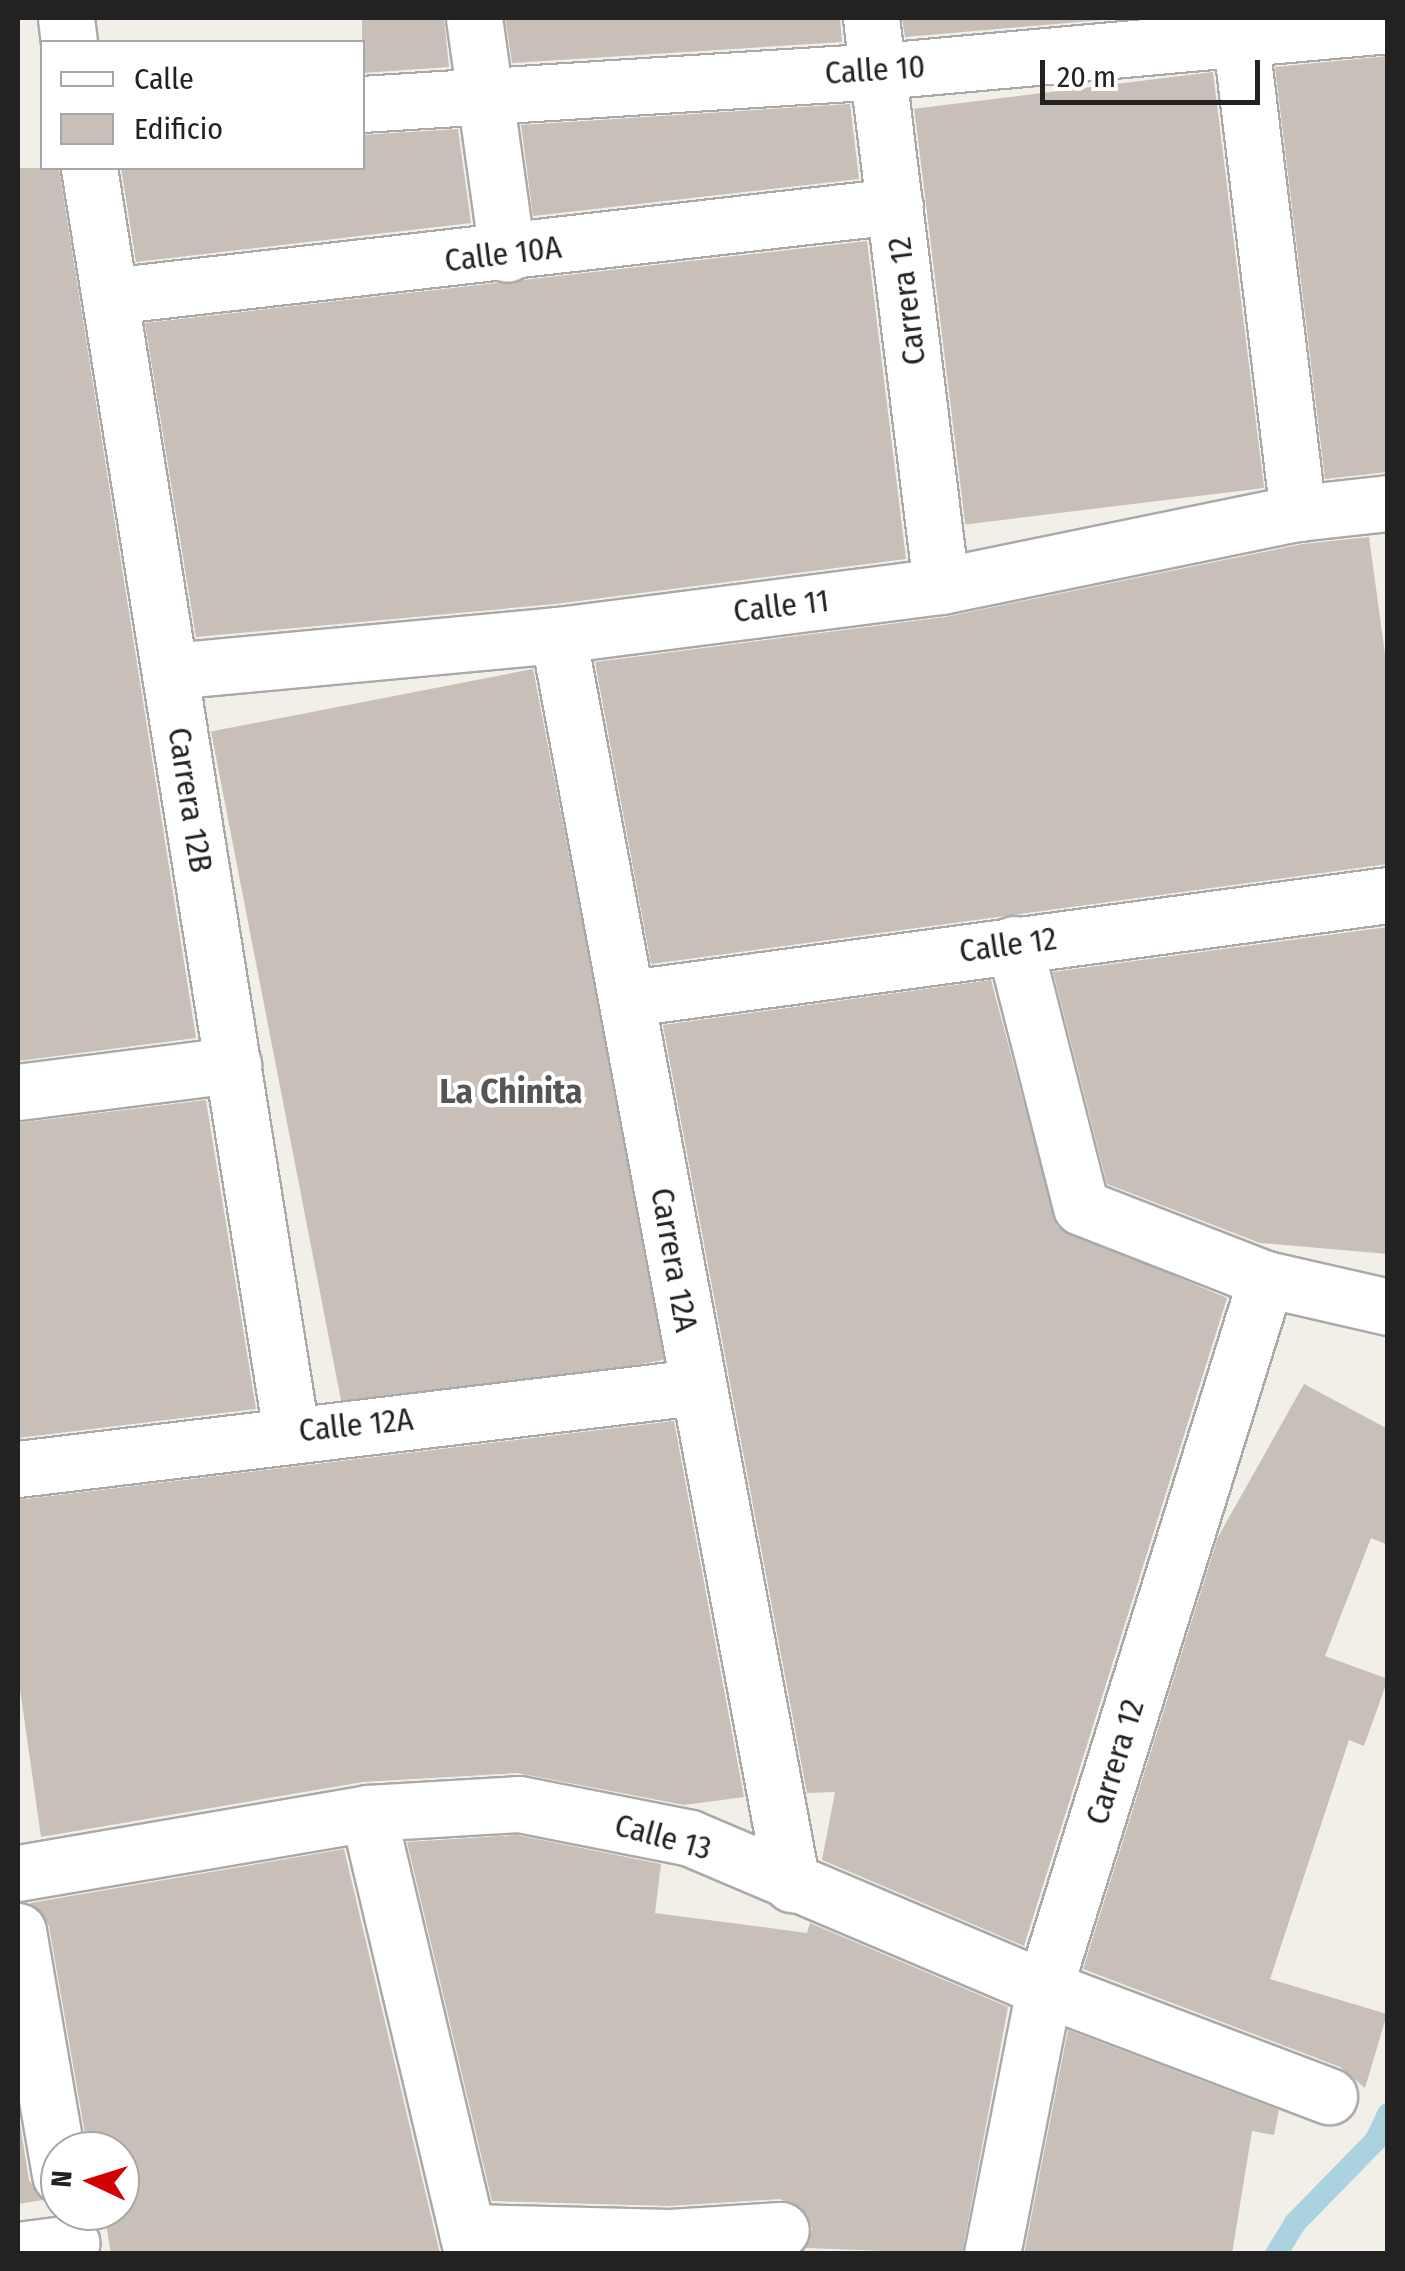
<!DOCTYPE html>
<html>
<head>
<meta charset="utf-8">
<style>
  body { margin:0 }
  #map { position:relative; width:1405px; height:2271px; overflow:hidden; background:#f2efe9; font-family:"Fira Sans Condensed",sans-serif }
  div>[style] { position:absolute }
  .stream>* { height:22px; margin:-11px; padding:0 11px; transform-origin:11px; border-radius:11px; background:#aad3df }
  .building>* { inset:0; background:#c7bfb8; transform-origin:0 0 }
  .roads { filter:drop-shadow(2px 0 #a9a9a9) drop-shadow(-2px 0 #a9a9a9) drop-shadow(0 2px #a9a9a9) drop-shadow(0 -2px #a9a9a9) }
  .minor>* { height:55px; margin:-27.5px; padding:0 27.5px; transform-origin:27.5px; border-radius:27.5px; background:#fff }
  span { translate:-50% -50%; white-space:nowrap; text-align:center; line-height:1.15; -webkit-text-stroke:8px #fff; paint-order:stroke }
  .street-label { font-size:32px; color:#222 }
  .neighbourhood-label { font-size:35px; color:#555; font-weight:700 }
  .frame { position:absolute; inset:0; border:20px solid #222; pointer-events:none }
  .legend { position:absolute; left:40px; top:40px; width:325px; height:130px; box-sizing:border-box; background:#fff; border:2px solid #a7a7a7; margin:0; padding:12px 18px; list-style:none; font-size:30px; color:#222 }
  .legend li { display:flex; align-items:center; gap:20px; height:50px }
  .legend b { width:50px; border:2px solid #a7a7a7 }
  .north { position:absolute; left:40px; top:2131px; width:100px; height:100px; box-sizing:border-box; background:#fff; border:2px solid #a7a7a7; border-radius:50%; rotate:274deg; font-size:28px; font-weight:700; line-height:40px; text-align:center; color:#222 }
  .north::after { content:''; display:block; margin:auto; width:35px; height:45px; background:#d40000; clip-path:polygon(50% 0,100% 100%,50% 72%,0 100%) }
  .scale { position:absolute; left:1040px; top:60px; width:220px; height:45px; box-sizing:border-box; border:5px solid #222; border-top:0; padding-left:12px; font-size:30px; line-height:35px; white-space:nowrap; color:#222; -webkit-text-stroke:8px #fff; paint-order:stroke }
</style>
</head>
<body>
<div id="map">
  <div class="stream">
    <i style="left:1276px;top:2254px;width:36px;rotate:-58deg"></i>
    <i style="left:1295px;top:2223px;width:116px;rotate:-45.7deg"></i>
    <i style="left:1376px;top:2140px;width:29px;rotate:-65deg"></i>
  </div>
  <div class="building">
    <i style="clip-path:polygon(362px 18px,444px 18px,449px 67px,362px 73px)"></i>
    <i style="clip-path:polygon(505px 18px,840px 18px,842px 42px,512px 63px)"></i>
    <i style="clip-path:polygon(902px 18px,1125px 18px,905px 37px)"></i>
    <i style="clip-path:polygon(1388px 56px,1388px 472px,1325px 479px,1275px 67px)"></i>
    <i style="left:1213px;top:72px;width:419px;height:301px;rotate:83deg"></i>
    <i style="clip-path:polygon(850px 104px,859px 179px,533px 216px,521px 125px)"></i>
    <i style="clip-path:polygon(458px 129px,471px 223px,136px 262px,121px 168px,362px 168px,362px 135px)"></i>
    <i style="clip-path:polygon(18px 168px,59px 168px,196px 1038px,18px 1061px)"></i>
    <i style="clip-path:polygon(867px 241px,906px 559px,555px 604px,196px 637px,145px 323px)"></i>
    <i style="clip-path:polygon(1369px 537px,1388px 676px,1388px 864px,651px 964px,595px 662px,945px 617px,1303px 544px)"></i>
    <i style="left:533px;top:669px;width:703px;height:328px;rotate:79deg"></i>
    <i style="clip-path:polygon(1388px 927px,1388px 1254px,1260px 1243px,1107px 1184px,1053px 972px)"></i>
    <i style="clip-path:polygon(991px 980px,1057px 1227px,1227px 1298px,1024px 1946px,822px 1860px,835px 1792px,807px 1793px,663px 1025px)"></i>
    <i style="clip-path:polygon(206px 1100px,256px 1409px,18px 1438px,18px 1123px)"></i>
    <i style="clip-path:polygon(1304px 1384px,1388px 1429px,1388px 1545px,1371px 1538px,1325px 1656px,1388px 1679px,1364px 1746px,1349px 1740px,1270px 1979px,1387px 2014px,1365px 2088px,1340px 2067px,1083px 1969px,1218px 1537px)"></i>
    <i style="clip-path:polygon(674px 1421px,744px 1797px,684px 1805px,517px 1773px,363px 1782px,41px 1837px,18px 1675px,18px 1500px)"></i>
    <i style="clip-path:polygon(517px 1835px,661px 1864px,655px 1913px,807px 1933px,810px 1923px,1008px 2007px,962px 2254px,806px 2248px,812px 2229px,807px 2214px,780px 2199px,669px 2206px,492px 2201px,407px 1842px)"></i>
    <i style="clip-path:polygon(344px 1849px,440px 2254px,111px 2254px,104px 2211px,120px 2211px,120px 2151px,88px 2151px,49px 1926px,30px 1903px)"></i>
    <i style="clip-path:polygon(1068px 2030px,1279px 2110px,1274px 2135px,1252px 2131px,1232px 2254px,1024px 2254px)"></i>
    <i style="clip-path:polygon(18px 2112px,29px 2180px,43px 2200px,18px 2204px)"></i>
  </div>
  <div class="roads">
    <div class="minor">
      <i style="left:66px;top:18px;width:24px;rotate:83deg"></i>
      <i style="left:474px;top:18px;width:238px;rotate:82deg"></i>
      <i style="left:871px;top:18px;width:572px;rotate:82.97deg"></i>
      <i style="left:1238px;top:18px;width:499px;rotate:83.1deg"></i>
      <i style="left:362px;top:104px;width:520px;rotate:-3.64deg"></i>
      <i style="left:881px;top:71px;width:509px;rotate:-5.18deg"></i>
      <i style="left:89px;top:168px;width:1280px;rotate:80.92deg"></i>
      <i style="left:110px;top:296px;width:790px;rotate:-6.54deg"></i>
      <i style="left:558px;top:635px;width:1271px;rotate:79.39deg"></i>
      <i style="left:170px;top:671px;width:390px;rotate:-5.3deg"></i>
      <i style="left:558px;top:635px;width:386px;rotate:-7.3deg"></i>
      <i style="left:941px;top:586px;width:364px;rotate:-11.6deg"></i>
      <i style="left:1298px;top:513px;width:91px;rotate:-6.3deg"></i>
      <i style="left:1014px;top:944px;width:271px;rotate:75.7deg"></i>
      <i style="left:1081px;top:1207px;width:199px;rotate:21.3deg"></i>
      <i style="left:1266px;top:1279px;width:125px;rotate:12.9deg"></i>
      <i style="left:630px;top:998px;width:765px;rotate:-7.74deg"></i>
      <i style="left:18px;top:1092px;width:217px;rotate:-7.2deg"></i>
      <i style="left:18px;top:1469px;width:683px;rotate:-6.9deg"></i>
      <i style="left:368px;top:1813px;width:453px;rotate:76.7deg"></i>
      <i style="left:18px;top:1873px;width:355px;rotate:-9.7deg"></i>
      <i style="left:368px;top:1813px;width:151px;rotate:-3.4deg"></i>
      <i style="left:519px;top:1804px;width:174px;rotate:11.2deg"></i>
      <i style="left:690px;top:1838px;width:384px;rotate:23deg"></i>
      <i style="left:1044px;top:1988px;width:305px;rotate:20.8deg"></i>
      <i style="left:18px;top:1931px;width:248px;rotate:80.2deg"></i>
      <i style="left:467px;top:2232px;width:203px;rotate:1.4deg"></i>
      <i style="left:670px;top:2237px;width:111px;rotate:-3.6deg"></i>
      <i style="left:18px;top:2250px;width:54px;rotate:-7.4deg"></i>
      <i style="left:992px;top:2254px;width:271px;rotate:-78.9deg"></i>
      <i style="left:1044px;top:1988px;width:743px;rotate:-72.61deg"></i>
    </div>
  </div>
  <div class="street-label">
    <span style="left:875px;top:70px;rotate:-4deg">Calle 10</span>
    <span style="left:503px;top:254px;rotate:-7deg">Calle 10A</span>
    <span style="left:907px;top:301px;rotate:-97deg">Carrera 12</span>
    <span style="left:781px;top:606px;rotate:-7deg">Calle 11</span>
    <span style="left:190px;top:800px;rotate:81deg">Carrera 12B</span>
    <span style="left:1008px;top:945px;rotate:-8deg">Calle 12</span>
    <span style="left:674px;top:1260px;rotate:80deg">Carrera 12A</span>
    <span style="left:356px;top:1425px;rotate:-6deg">Calle 12A</span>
    <span style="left:1115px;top:1762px;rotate:-73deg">Carrera 12</span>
    <span style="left:663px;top:1837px;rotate:15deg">Calle 13</span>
  </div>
  <div class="neighbourhood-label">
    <span style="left:511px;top:1091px">La Chinita</span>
  </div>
  <div class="frame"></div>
  <ul class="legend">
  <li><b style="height:12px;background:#fff"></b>Calle</li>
  <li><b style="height:28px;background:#c7bfb8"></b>Edificio</li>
  </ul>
  <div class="north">N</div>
  <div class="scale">20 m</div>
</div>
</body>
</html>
